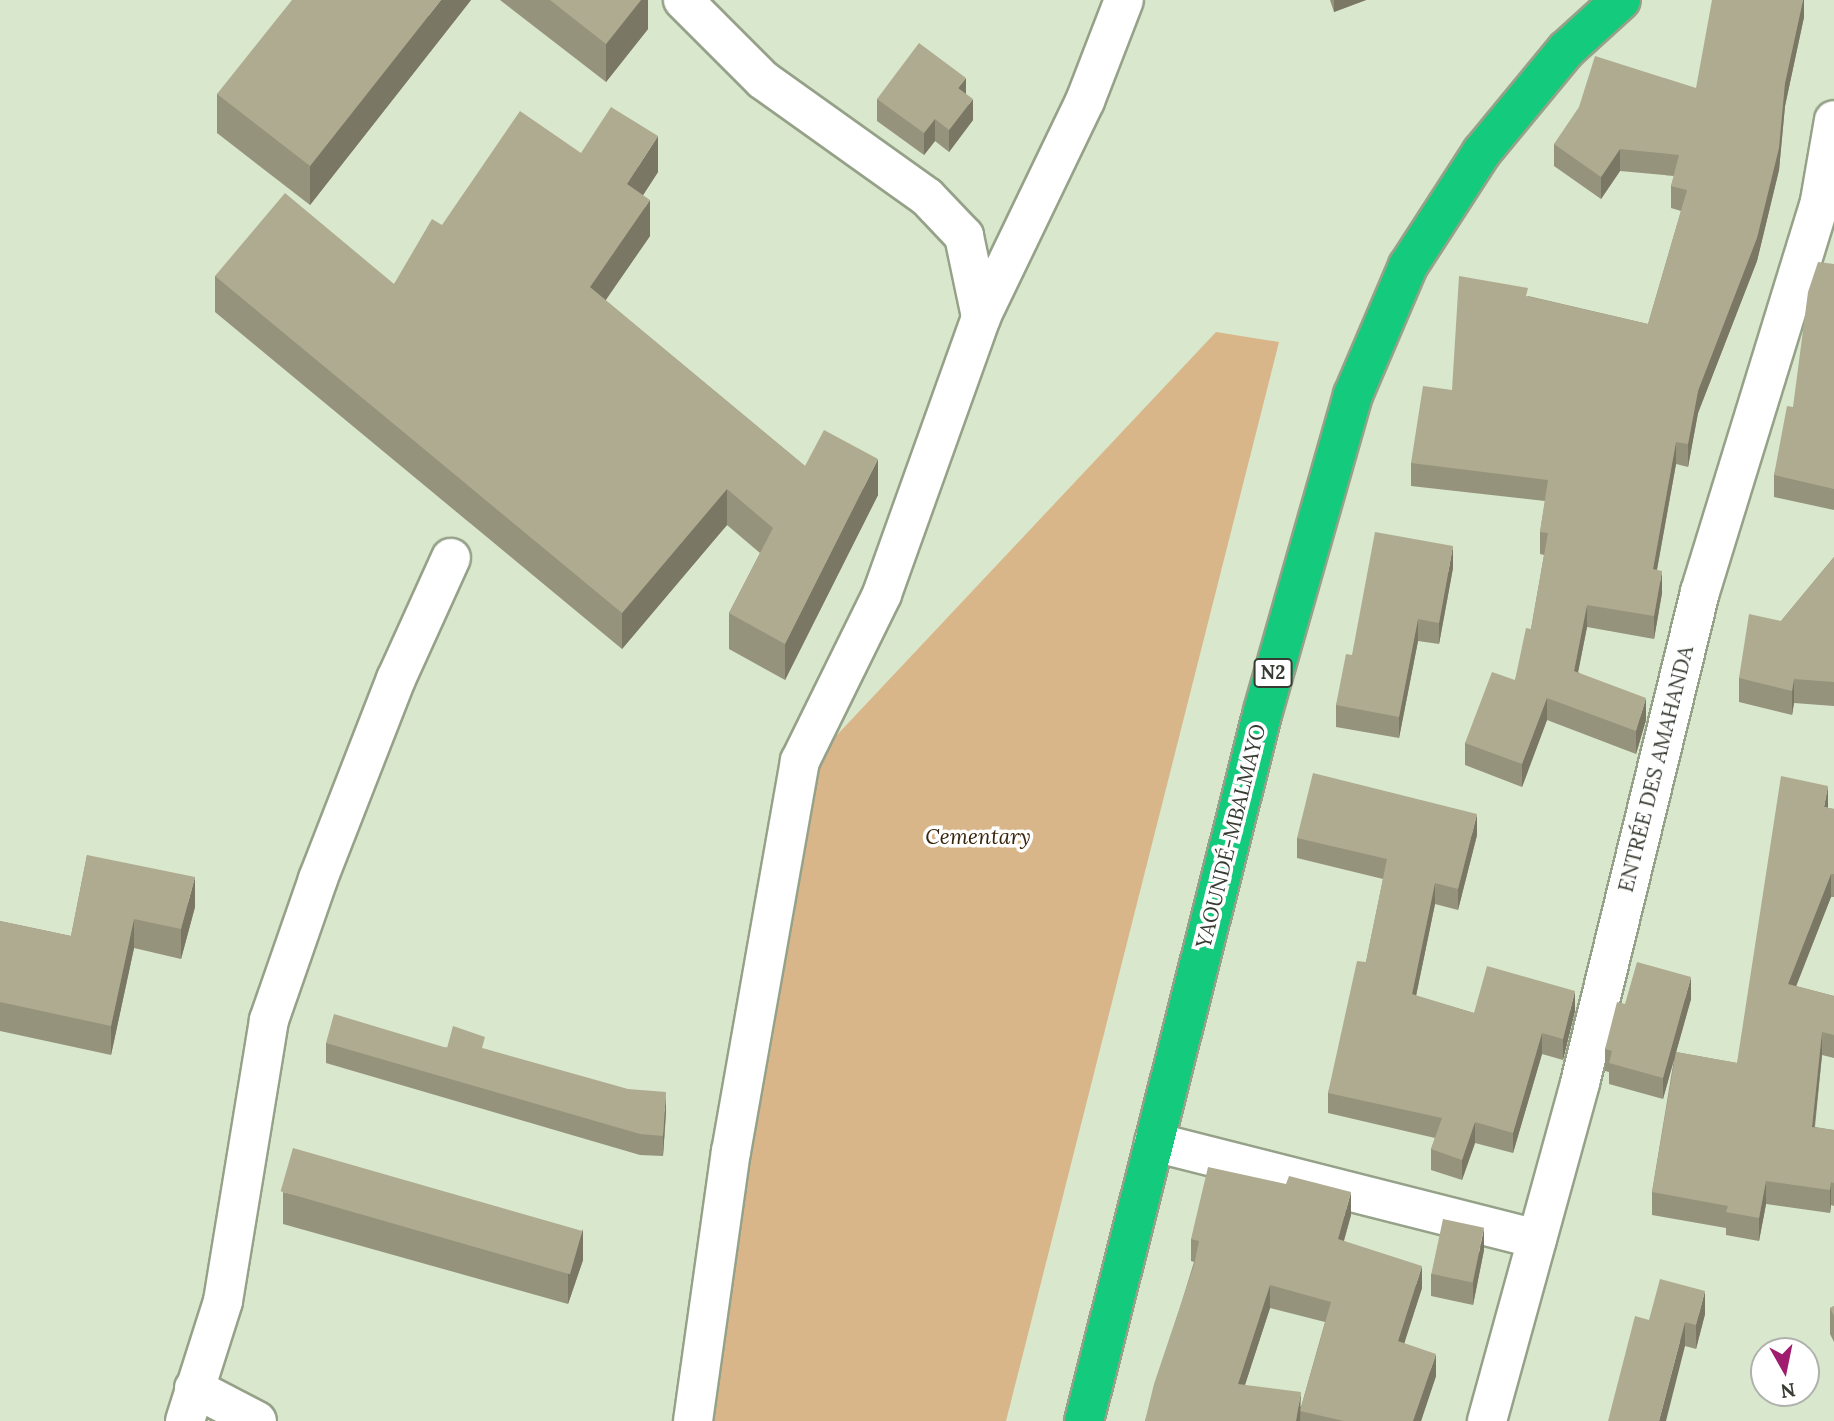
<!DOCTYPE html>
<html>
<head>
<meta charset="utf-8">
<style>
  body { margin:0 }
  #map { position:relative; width:1834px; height:1421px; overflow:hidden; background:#d9e7cc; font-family:Lora,serif }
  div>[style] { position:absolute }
  .green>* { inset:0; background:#d8b68a }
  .roads { filter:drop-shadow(2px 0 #95a188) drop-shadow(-2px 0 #95a188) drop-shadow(0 2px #95a188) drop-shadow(0 -2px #95a188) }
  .street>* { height:38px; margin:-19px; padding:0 19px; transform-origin:19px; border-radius:19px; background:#fff }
  .highway>* { height:38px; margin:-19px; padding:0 19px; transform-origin:19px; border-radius:19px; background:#14ca7d }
  .wall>* { inset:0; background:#96937c }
  .shaded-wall>* { inset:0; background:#7a7865 }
  .building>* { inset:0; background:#afab90; transform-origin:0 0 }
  span { translate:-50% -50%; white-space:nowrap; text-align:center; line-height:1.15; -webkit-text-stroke:7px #fff; paint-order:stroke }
  .shield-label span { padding:2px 5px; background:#fff; border:2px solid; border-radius:5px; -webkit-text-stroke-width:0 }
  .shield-label { font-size:19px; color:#373c32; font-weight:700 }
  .street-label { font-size:21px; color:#373c32 }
  .park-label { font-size:21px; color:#38250a; font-style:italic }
  .north { position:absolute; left:1750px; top:1337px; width:70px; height:70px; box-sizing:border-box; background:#fff; border:2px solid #afb1ad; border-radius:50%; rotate:171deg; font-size:19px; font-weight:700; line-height:28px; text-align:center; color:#373c32 }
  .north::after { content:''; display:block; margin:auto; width:24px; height:32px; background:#9f1c6e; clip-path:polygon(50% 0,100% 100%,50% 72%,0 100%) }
</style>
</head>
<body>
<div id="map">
  <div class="green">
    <i style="clip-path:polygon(1216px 332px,1279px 342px,1006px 1421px,692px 1421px,821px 752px)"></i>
  </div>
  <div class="roads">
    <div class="street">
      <i style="left:683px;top:0;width:113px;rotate:45deg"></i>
      <i style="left:763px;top:80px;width:201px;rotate:35.5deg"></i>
      <i style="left:927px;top:197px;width:54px;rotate:46.5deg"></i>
      <i style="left:964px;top:236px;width:83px;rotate:78.1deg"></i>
      <i style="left:1154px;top:1142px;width:395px;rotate:14.2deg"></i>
      <i style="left:194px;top:1388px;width:71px;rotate:27.6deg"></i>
      <i style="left:185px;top:1421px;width:126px;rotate:-72.4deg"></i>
      <i style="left:223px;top:1301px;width:285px;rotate:-80.7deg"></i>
      <i style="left:269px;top:1020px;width:149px;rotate:-70.8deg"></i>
      <i style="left:318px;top:879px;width:215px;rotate:-68.7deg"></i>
      <i style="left:396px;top:679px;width:133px;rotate:-65.6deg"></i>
      <i style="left:693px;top:1421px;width:272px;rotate:-82deg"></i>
      <i style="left:731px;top:1152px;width:397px;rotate:-80deg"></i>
      <i style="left:800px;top:761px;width:186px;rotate:-63.8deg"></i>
      <i style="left:882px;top:594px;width:294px;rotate:-70.3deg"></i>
      <i style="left:981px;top:317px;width:240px;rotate:-64.3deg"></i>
      <i style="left:1085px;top:101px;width:108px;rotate:-68.9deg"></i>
      <i style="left:1487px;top:1421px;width:351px;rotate:-74.6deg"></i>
      <i style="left:1580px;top:1083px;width:505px;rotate:-76.27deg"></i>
      <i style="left:1700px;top:592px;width:409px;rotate:-72.9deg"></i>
      <i style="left:1820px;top:201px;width:82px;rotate:-80.2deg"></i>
    </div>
    <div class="highway">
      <i style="left:1084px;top:1421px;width:732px;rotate:-75.85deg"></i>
      <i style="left:1263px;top:711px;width:329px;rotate:-74.1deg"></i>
      <i style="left:1353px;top:395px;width:140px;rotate:-66.9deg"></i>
      <i style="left:1408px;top:266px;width:135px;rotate:-57.1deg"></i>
      <i style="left:1481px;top:153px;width:134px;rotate:-50.5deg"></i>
      <i style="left:1566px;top:50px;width:74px;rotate:-42.3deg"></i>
    </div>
  </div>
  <div class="wall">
    <i style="clip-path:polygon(471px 0,310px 205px,217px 133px,217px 94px)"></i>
    <i style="clip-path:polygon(500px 0,648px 0,648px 29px,606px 82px)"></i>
    <i style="clip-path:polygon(1330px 0,1366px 0,1334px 12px)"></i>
    <i style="clip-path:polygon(1804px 0,1804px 17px,1785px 106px,1779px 170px,1757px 261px,1698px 413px,1688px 467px,1676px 464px,1657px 570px,1662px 593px,1654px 639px,1587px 627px,1578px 672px,1646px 720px,1636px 754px,1547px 720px,1522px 787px,1465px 765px,1465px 743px,1515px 680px,1531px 629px,1544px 555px,1540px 554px,1540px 532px,1545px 501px,1411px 486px,1411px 463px,1452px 390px,1528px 296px,1648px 324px,1681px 211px,1671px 208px,1671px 186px,1674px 176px,1620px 171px,1601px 199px,1554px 166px,1554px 144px,1696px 88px)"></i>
    <i style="clip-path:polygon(966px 94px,973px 120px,949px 152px,935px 141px,924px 155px,877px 121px,877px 99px)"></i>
    <i style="clip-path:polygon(581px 153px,658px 172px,643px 195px,650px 236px,605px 300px,805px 466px,878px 495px,785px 680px,729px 649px,729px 613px,760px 553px,727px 525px,622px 649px,215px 312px,215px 276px,394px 284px,442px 225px)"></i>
    <i style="clip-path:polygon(1834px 264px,1834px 510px,1774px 497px,1774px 475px)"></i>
    <i style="clip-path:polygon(1834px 557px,1834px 706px,1794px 703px,1792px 715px,1739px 702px,1739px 678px,1781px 621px)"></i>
    <i style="clip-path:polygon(1453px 568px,1439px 644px,1418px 641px,1399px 738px,1336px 727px,1336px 705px,1352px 655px)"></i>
    <i style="clip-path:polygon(1828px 808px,1834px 809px,1834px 897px,1831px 897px,1796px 986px,1834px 996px,1834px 1058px,1822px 1055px,1815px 1127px,1834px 1130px,1834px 1206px,1831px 1205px,1830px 1213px,1766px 1204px,1759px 1241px,1726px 1235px,1726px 1228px,1652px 1215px,1652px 1192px,1674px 1059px,1663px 1099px,1609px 1084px,1609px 1072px,1605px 1071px,1605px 1049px,1625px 1004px,1691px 999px,1676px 1052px,1737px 1063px)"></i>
    <i style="clip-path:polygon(1477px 835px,1458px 910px,1435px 904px,1416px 996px,1474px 1013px,1575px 1011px,1563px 1060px,1542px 1054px,1513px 1153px,1475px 1143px,1462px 1180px,1431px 1170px,1431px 1149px,1435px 1138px,1328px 1113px,1328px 1093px,1366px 962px,1383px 879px,1297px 858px,1297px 838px)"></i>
    <i style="clip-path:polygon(87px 855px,195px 907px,181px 959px,134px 948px,111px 1055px,0 1031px,0 921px,71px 936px)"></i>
    <i style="clip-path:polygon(326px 1043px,485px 1049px,666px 1112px,663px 1156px,640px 1155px,326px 1063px)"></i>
    <i style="clip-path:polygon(283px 1192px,583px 1260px,568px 1304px,283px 1224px)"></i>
    <i style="clip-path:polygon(evenodd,1351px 1215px,1344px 1241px,1422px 1288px,1404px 1343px,1436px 1376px,1421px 1421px,1145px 1421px,1194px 1262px,1191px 1261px,1191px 1239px,1351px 1215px,1270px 1308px,1325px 1322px,1301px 1407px,1245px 1385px,1270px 1308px)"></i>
    <i style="clip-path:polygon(1484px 1250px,1473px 1305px,1431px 1296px,1431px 1274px)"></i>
    <i style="clip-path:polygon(1834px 1306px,1834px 1342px,1830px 1334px,1830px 1308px)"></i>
    <i style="clip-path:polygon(1705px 1314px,1696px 1349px,1685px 1346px,1649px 1320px)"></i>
  </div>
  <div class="shaded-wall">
    <i style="clip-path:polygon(441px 0,471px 0,310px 205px,310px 166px)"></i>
    <i style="clip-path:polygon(641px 0,648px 0,648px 29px,606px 82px,606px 44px)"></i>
    <i style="clip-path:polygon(1334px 0,1366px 0,1334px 12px)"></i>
    <i style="clip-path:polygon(1803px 0,1804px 0,1804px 17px,1785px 106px,1779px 170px,1757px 261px,1698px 413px,1688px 467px,1688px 444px,1698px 391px,1785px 83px)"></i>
    <i style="clip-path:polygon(966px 78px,966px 99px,958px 88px)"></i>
    <i style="clip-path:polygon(973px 99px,973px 120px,949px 152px,949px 130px)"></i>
    <i style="clip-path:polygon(935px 119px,935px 141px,924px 155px,924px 133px)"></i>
    <i style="clip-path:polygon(658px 136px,658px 172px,627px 220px,627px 184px)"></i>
    <i style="clip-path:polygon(1620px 149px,1620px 171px,1601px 199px,1601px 177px)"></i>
    <i style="clip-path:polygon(650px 200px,650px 236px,590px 323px,590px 287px)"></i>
    <i style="clip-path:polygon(1676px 442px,1676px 464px,1653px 591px,1653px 569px)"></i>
    <i style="clip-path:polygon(878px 459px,878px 495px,785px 680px,785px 644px)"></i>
    <i style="clip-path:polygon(727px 489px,727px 525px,622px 649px,622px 613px)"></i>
    <i style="clip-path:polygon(1453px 546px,1453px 568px,1439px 644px,1439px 623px)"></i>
    <i style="clip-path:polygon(1662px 571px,1662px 593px,1654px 639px,1654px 616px)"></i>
    <i style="clip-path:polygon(1587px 605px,1587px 627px,1574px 693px,1574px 671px)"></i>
    <i style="clip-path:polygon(1418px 619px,1418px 641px,1399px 738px,1399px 717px)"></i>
    <i style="clip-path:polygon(1794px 679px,1794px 703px,1792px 715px,1792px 691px)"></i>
    <i style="clip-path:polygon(1547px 698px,1547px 720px,1522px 787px,1522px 764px)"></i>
    <i style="clip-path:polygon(1646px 698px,1646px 720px,1636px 754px,1636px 731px)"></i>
    <i style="clip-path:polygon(1828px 786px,1828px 808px,1824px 807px)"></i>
    <i style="clip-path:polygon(1477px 814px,1477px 835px,1458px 910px,1458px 889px)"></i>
    <i style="clip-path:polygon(1831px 874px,1831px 897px,1788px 1007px,1788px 984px)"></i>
    <i style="clip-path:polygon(195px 877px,195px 907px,181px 959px,181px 929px)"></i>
    <i style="clip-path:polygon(1435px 883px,1435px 904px,1412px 1015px,1412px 994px)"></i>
    <i style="clip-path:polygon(134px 919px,134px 948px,111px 1055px,111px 1026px)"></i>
    <i style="clip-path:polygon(1691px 977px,1691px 999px,1663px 1099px,1663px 1078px)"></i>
    <i style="clip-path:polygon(1575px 991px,1575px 1011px,1563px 1060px,1563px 1039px)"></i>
    <i style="clip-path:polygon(1822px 1032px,1822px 1055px,1812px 1149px,1812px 1127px)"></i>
    <i style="clip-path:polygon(1542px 1033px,1542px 1054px,1513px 1153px,1513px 1133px)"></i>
    <i style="clip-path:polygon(666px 1092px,666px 1112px,663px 1156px,663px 1136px)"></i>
    <i style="clip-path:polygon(1475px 1122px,1475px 1143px,1462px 1180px,1462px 1160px)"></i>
    <i style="clip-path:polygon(1766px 1181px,1766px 1204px,1759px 1241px,1759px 1218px)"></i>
    <i style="clip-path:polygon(1831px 1182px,1831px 1205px,1830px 1213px,1830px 1190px)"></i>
    <i style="clip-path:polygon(1351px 1192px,1351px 1215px,1338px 1261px,1338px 1239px)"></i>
    <i style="clip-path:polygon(1484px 1228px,1484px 1250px,1473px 1305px,1473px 1283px)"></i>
    <i style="clip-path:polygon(583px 1229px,583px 1260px,568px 1304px,568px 1272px)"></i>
    <i style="clip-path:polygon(1422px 1266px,1422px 1288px,1398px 1363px,1398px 1341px)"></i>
    <i style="clip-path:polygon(1270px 1285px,1270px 1308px,1238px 1406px,1238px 1384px)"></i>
    <i style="clip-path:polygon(1705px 1291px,1705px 1314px,1696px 1349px,1696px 1325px)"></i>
    <i style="clip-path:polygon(1685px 1322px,1685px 1346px,1666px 1421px,1659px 1421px)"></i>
    <i style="clip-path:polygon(1436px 1354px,1436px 1376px,1421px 1421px,1413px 1421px)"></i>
    <i style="clip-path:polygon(1301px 1392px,1300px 1421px,1296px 1421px)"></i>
  </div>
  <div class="building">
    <i style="clip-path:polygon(292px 0,441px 0,310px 166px,217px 94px)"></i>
    <i style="clip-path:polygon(550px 0,641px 0,606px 44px)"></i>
    <i style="clip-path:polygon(1712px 0,1803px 0,1785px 83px,1779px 148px,1757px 238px,1698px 391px,1688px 444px,1676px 442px,1653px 569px,1662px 571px,1654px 616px,1587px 605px,1574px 671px,1646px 698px,1636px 731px,1547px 698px,1522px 764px,1465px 743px,1492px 672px,1515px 680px,1526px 628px,1531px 629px,1548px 533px,1540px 532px,1548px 480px,1411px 463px,1423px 386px,1452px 390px,1459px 276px,1528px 288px,1526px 296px,1648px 324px,1687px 190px,1671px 186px,1679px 155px,1620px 149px,1601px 177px,1554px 144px,1579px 107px,1595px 56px,1696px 88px)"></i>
    <i style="clip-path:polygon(919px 43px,966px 78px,958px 88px,973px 99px,949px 130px,935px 119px,924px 133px,877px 99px)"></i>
    <i style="clip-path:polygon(611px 107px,658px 136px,627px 184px,650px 200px,590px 287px,805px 466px,824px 430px,878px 459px,785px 644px,729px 613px,773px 528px,727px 489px,622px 613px,215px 276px,285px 193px,394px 284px,432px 219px,442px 225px,520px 111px,581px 153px)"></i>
    <i style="clip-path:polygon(1818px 262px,1834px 264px,1834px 489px,1774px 475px,1787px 406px,1793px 407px,1808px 292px)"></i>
    <i style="clip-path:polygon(1375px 532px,1453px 546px,1439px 623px,1418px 619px,1399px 717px,1336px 705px,1346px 654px,1352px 655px)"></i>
    <i style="clip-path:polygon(1834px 557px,1834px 682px,1794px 679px,1792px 691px,1739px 678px,1749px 614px,1781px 621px)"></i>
    <i style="clip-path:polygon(1313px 773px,1477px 814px,1458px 889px,1435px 883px,1412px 994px,1474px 1013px,1487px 966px,1575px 991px,1563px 1039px,1542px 1033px,1513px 1133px,1475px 1122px,1462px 1160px,1431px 1149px,1442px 1118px,1328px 1093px,1357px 961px,1366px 962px,1387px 859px,1297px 838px)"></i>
    <i style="clip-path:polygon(1781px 776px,1828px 786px,1824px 807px,1834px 809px,1834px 874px,1831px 874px,1788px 984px,1834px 996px,1834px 1035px,1822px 1032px,1812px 1127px,1834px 1130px,1834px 1183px,1831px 1182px,1830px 1190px,1766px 1181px,1759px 1218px,1726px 1212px,1728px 1206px,1652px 1192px,1676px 1052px,1737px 1063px)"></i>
    <i style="clip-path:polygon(87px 855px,195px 877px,181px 929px,134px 919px,111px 1026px,0 1002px,0 921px,71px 936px)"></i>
    <i style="clip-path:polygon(1637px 962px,1691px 977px,1663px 1078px,1609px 1063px,1612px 1051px,1605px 1049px,1617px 1002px,1625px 1004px)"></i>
    <i style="clip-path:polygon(334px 1014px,447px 1048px,453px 1026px,485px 1037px,482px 1048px,628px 1089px,666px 1092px,663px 1136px,640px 1134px,326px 1043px)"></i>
    <i style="left:293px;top:1148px;width:301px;height:45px;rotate:16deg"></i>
    <i style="clip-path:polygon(1208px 1167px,1286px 1184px,1289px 1176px,1351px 1192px,1338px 1239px,1422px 1266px,1398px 1341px,1436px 1354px,1413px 1421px,1344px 1421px,1300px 1411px,1331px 1302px,1270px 1285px,1238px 1384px,1301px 1392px,1296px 1421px,1145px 1421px,1154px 1384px,1194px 1265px,1199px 1241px,1191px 1239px)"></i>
    <i style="left:1443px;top:1219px;width:42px;height:56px;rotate:12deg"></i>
    <i style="clip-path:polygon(1660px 1279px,1705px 1291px,1696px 1325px,1685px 1322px,1659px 1421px,1608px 1421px,1635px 1316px,1649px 1320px)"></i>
    <i style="clip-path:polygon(1834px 1306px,1834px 1316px,1830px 1308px)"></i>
  </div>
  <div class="shield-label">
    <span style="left:1273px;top:673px">N2</span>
  </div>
  <div class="street-label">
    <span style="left:1656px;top:769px;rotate:-76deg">ENTRÉE DES AMAHANDA</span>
    <span style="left:1231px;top:836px;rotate:-76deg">YAOUNDÉ-MBALMAYO</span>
  </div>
  <div class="park-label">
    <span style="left:978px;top:837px">Cementary</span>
  </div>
  <div class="north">N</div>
</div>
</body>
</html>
